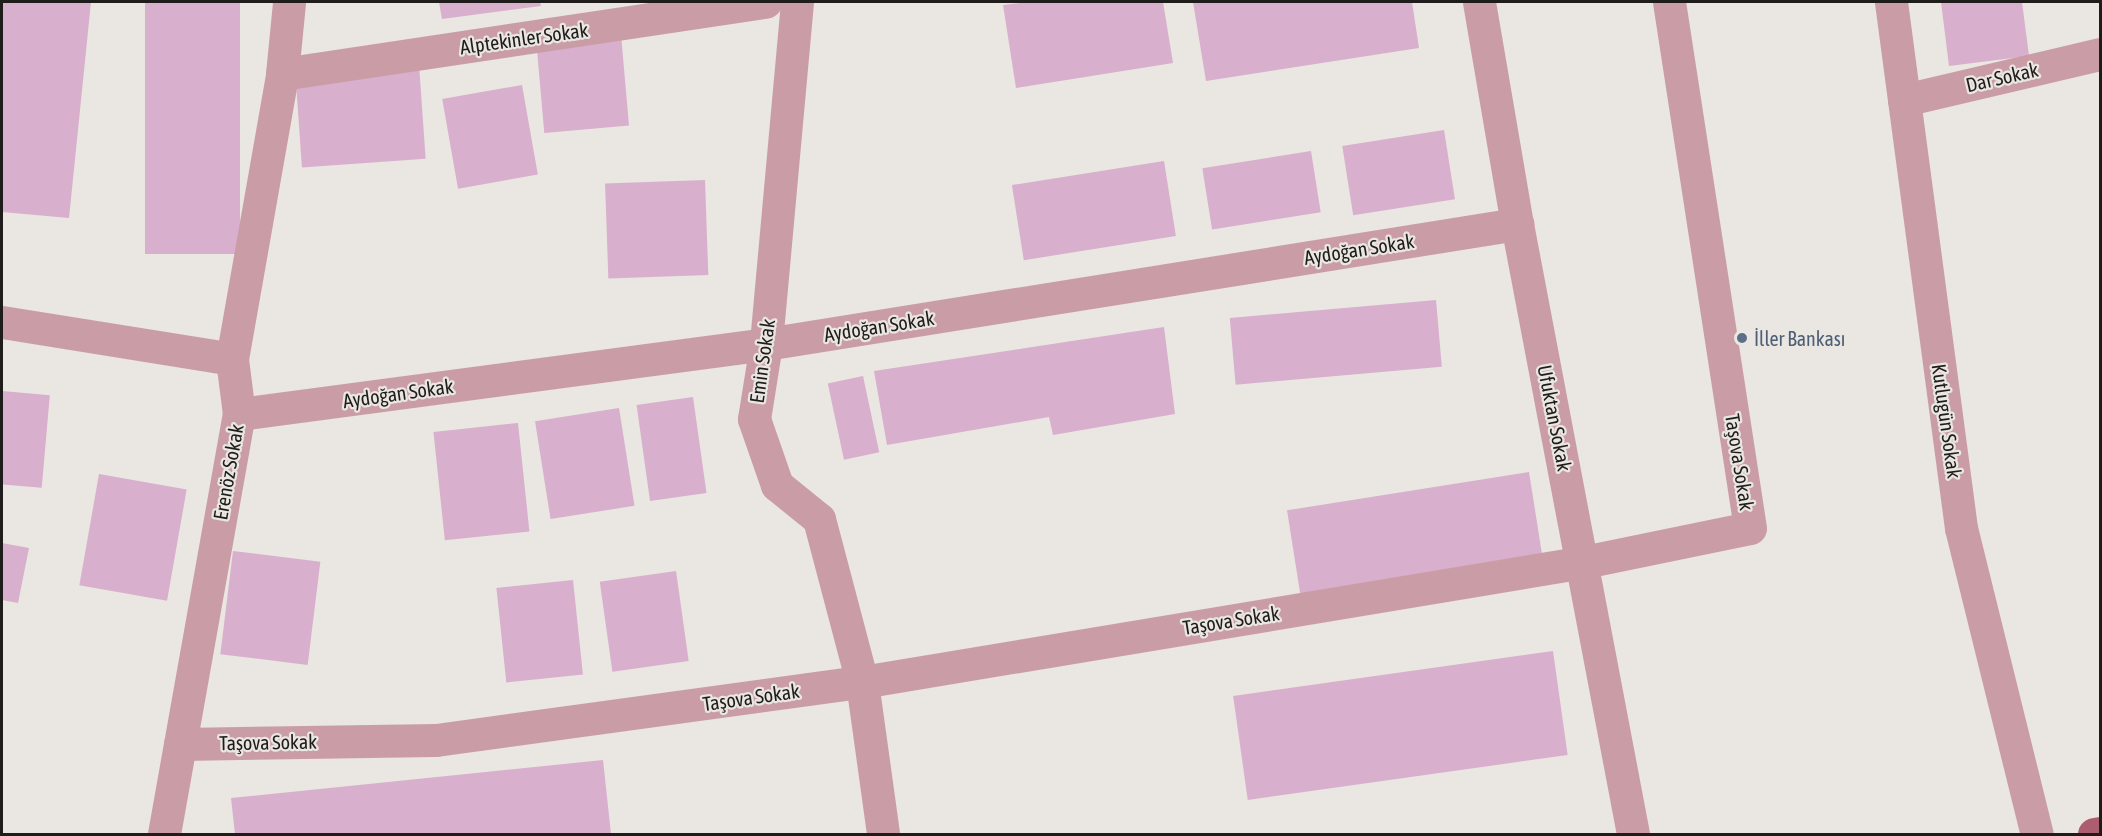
<!DOCTYPE html>
<html>
<head>
<meta charset="utf-8">
<style>
  body { margin:0 }
  #map { position:relative; width:2102px; height:836px; overflow:hidden; background:#eae6e2; font-family:"Asap Condensed",sans-serif }
  div>[style] { position:absolute }
  .building>* { inset:0; background:#d8afcc; transform-origin:0 0 }
  .minor>* { height:33px; margin:-16.5px; padding:0 16.5px; transform-origin:16.5px; border-radius:16.5px; background:#ca9da6 }
  .major>* { height:33px; margin:-16.5px; padding:0 16.5px; transform-origin:16.5px; border-radius:16.5px; background:#ac5e70 }
  .dots>* { width:16px; height:16px; translate:-50% -50%; box-sizing:border-box; border:3px solid #eae6e2; border-radius:50% }
  span { translate:-50% -50%; white-space:nowrap; text-align:center; line-height:1.15; -webkit-text-stroke:4.5px #eae6e2; paint-order:stroke }
  .street-label { font-size:20px; color:#1e1d1b }
  .service-label { font-size:20px; color:#4e5e75 }
  .left { translate:0 -50%; text-align:left }
  .frame { position:absolute; inset:0; border:3px solid #1e1d1b; pointer-events:none }
</style>
</head>
<body>
<div id="map">
  <div class="building">
    <i style="clip-path:polygon(2px 2px,91px 2px,69px 218px,2px 212px)"></i>
    <i style="left:145px;top:2px;width:95px;height:252px"></i>
    <i style="clip-path:polygon(439px 2px,540px 2px,541px 6px,442px 19px)"></i>
    <i style="clip-path:polygon(1028px 2px,1163px 2px,1173px 63px,1016px 88px,1003px 5px)"></i>
    <i style="clip-path:polygon(1193px 2px,1412px 2px,1419px 48px,1206px 81px)"></i>
    <i style="clip-path:polygon(1941px 2px,2022px 2px,2029px 56px,1949px 66px)"></i>
    <i style="left:620px;top:23px;width:103px;height:85px;rotate:85deg"></i>
    <i style="left:419px;top:64px;width:95px;height:124px;rotate:86deg"></i>
    <i style="left:522px;top:85px;width:91px;height:81px;rotate:80deg"></i>
    <i style="left:1444px;top:130px;width:70px;height:103px;rotate:81deg"></i>
    <i style="left:1311px;top:151px;width:62px;height:110px;rotate:81deg"></i>
    <i style="left:1164px;top:161px;width:76px;height:154px;rotate:81deg"></i>
    <i style="left:705px;top:180px;width:95px;height:100px;rotate:88deg"></i>
    <i style="left:1436px;top:300px;width:67px;height:207px;rotate:85deg"></i>
    <i style="clip-path:polygon(1164px 327px,1175px 414px,1053px 435px,1049px 417px,887px 445px,874px 371px)"></i>
    <i style="left:863px;top:376px;width:78px;height:36px;rotate:78deg"></i>
    <i style="left:2px;top:391px;width:48px;height:93px;rotate:5deg"></i>
    <i style="left:693px;top:397px;width:97px;height:57px;rotate:82deg"></i>
    <i style="left:619px;top:408px;width:99px;height:85px;rotate:81deg"></i>
    <i style="left:518px;top:423px;width:109px;height:85px;rotate:84deg"></i>
    <i style="left:1529px;top:472px;width:87px;height:245px;rotate:81deg"></i>
    <i style="left:99px;top:474px;width:89px;height:113px;rotate:10deg"></i>
    <i style="clip-path:polygon(2px 543px,29px 548px,18px 603px,2px 600px)"></i>
    <i style="left:233px;top:551px;width:88px;height:104px;rotate:7deg"></i>
    <i style="left:676px;top:571px;width:91px;height:77px;rotate:82deg"></i>
    <i style="left:573px;top:580px;width:95px;height:77px;rotate:84deg"></i>
    <i style="left:1553px;top:651px;width:105px;height:323px;rotate:82deg"></i>
    <i style="clip-path:polygon(603px 760px,611px 834px,235px 834px,231px 798px)"></i>
  </div>
  <div class="minor">
    <i style="left:797px;top:2px;width:343px;rotate:95.2deg"></i>
    <i style="left:766px;top:344px;width:76px;rotate:99.1deg"></i>
    <i style="left:754px;top:419px;width:70px;rotate:70.8deg"></i>
    <i style="left:777px;top:485px;width:54px;rotate:39deg"></i>
    <i style="left:819px;top:519px;width:169px;rotate:75.2deg"></i>
    <i style="left:862px;top:682px;width:153px;rotate:82.1deg"></i>
    <i style="left:1479px;top:2px;width:225px;rotate:80.3deg"></i>
    <i style="left:1517px;top:224px;width:621px;rotate:79.23deg"></i>
    <i style="left:1891px;top:2px;width:531px;rotate:82.42deg"></i>
    <i style="left:1961px;top:528px;width:315px;rotate:76.1deg"></i>
    <i style="left:282px;top:74px;width:489px;rotate:-8.5deg"></i>
    <i style="left:1904px;top:100px;width:201px;rotate:-13.2deg"></i>
    <i style="left:2px;top:322px;width:233px;rotate:9.1deg"></i>
    <i style="left:239px;top:414px;width:532px;rotate:-7.57deg"></i>
    <i style="left:766px;top:344px;width:761px;rotate:-9.08deg"></i>
    <i style="left:180px;top:744px;width:256px;rotate:-0.9deg"></i>
    <i style="left:436px;top:740px;width:430px;rotate:-7.8deg"></i>
    <i style="left:862px;top:682px;width:732px;rotate:-9.44deg"></i>
    <i style="left:1584px;top:562px;width:169px;rotate:-11.6deg"></i>
    <i style="left:1750px;top:528px;width:532px;rotate:-98.75deg"></i>
    <i style="left:164px;top:834px;width:427px;rotate:-79.9deg"></i>
    <i style="left:239px;top:414px;width:55px;rotate:-97.3deg"></i>
    <i style="left:232px;top:359px;width:289px;rotate:-80deg"></i>
    <i style="left:282px;top:74px;width:72px;rotate:-84.4deg"></i>
  </div>
  <div class="major">
    <i style="left:2094px;top:834px;width:6px;rotate:-9deg"></i>
  </div>
  <div class="dots">
    <i style="left:1742px;top:338px;background:#5c6f8a"></i>
  </div>
  <div class="street-label">
    <span style="left:524px;top:38px;rotate:-8deg">Alptekinler Sokak</span>
    <span style="left:2002px;top:77px;rotate:-13deg">Dar Sokak</span>
    <span style="left:1359px;top:249px;rotate:-9deg">Aydoğan Sokak</span>
    <span style="left:879px;top:326px;rotate:-9deg">Aydoğan Sokak</span>
    <span style="left:762px;top:361px;rotate:-82deg">Emin Sokak</span>
    <span style="left:398px;top:393px;rotate:-8deg">Aydoğan Sokak</span>
    <span style="left:1555px;top:418px;rotate:79deg">Ufuktan Sokak</span>
    <span style="left:1947px;top:421px;rotate:82deg">Kutlugün Sokak</span>
    <span style="left:1740px;top:462px;rotate:81deg">Taşova Sokak</span>
    <span style="left:228px;top:472px;rotate:-80deg">Erenöz Sokak</span>
    <span style="left:1231px;top:620px;rotate:-9deg">Taşova Sokak</span>
    <span style="left:751px;top:697px;rotate:-8deg">Taşova Sokak</span>
    <span style="left:268px;top:742px;rotate:-1deg">Taşova Sokak</span>
  </div>
  <div class="service-label">
    <span class="left" style="left:1754px;top:338px">İller Bankası</span>
  </div>
  <div class="frame"></div>
</div>
</body>
</html>
